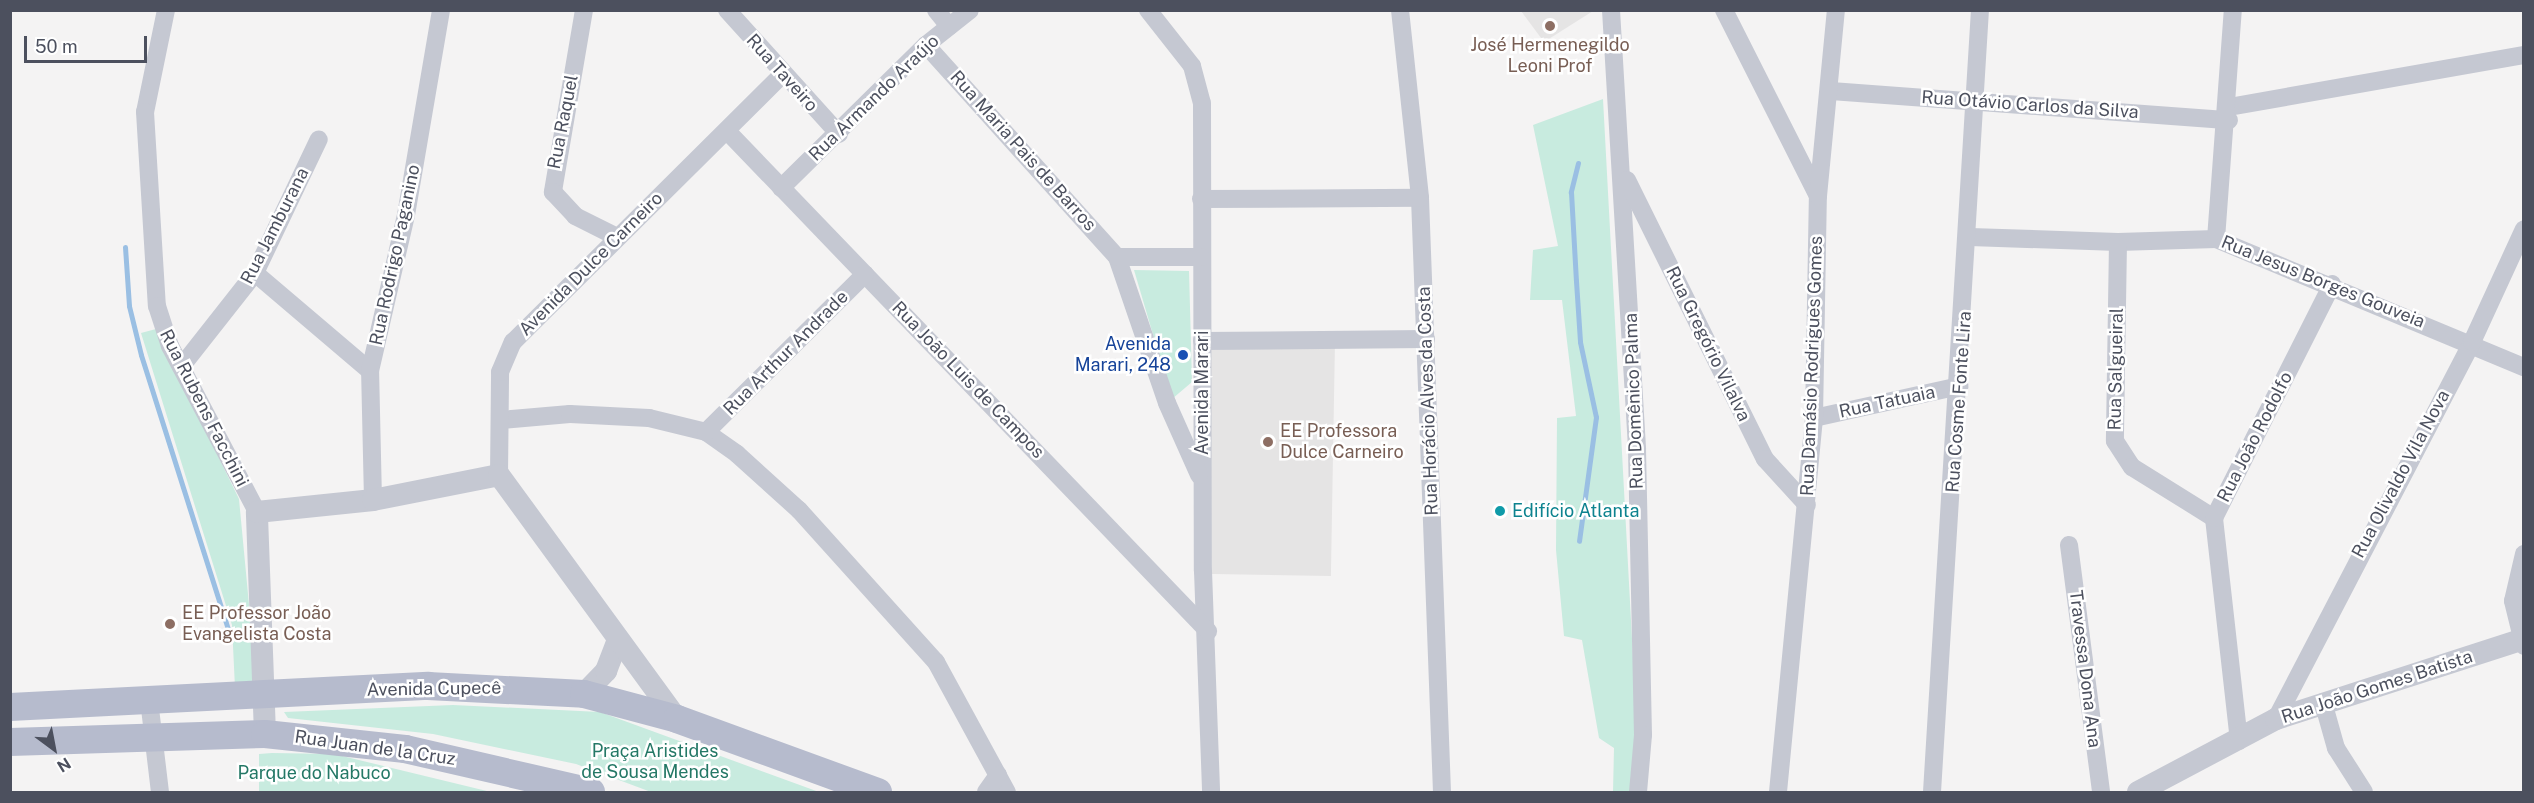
<!DOCTYPE html>
<html>
<head>
<meta charset="utf-8">
<style>
  body { margin:0 }
  #map { position:relative; width:2534px; height:803px; overflow:hidden; background:#f4f3f3; font-family:"Public Sans",sans-serif }
  div>[style] { position:absolute }
  .education>* { inset:0; background:#e5e4e4; transform-origin:0 0 }
  .green>* { inset:0; background:#c8ebdf }
  .stream>* { height:5px; margin:-2.5px; padding:0 2.5px; transform-origin:2.5px; border-radius:2.5px; background:#9abfe3 }
  .minor>* { height:18px; margin:-9px; padding:0 9px; transform-origin:9px; border-radius:9px; background:#c5c8d2 }
  .tertiary>* { height:22px; margin:-11px; padding:0 11px; transform-origin:11px; border-radius:11px; background:#c5c8d2 }
  .primary>* { height:28px; margin:-14px; padding:0 14px; transform-origin:14px; border-radius:14px; background:#b6bbcd }
  .dots>* { width:16px; height:16px; translate:-50% -50%; box-sizing:border-box; border:3px solid #fff; border-radius:50% }
  span { translate:-50% -50%; white-space:nowrap; text-align:center; line-height:1.15; -webkit-text-stroke:5px #fff; paint-order:stroke }
  .education-label { font-size:18px; color:#785e54 }
  .left { translate:0 -50%; text-align:left }
  .street-label { font-size:18px; color:#4c505e }
  .transit-label { font-size:18px; color:#164399 }
  .right { translate:-100% -50%; text-align:right }
  .culture-label { font-size:18px; color:#0d838f }
  .park-label { font-size:18px; color:#247866 }
  .frame { position:absolute; inset:0; border:12px solid #4c505e; pointer-events:none }
  .north { position:absolute; left:24px; top:719px; width:60px; height:60px; -webkit-text-stroke:4px #fff; paint-order:stroke; rotate:148deg; font-size:16px; font-weight:700; line-height:24px; text-align:center; color:#4c505e }
  .north::after { content:''; display:block; margin:auto; width:21px; height:27px; background:#4c505e; clip-path:polygon(50% 0,100% 100%,50% 72%,0 100%) }
  .scale { position:absolute; left:24px; top:36px; width:123px; height:27px; box-sizing:border-box; border:3px solid #4c505e; border-top:0; padding-left:8px; font-size:18px; line-height:21px; white-space:nowrap; color:#4c505e; -webkit-text-stroke:4px #fff; paint-order:stroke }
</style>
</head>
<body>
<div id="map">
  <div class="education">
    <i style="clip-path:polygon(1521px 11px,1593px 11px,1544px 42px)"></i>
    <i style="left:1335px;top:341px;width:235px;height:132px;rotate:91deg"></i>
  </div>
  <div class="green">
    <i style="clip-path:polygon(1603px 99px,1637px 732px,1632px 792px,1613px 792px,1614px 748px,1599px 738px,1582px 640px,1564px 636px,1556px 550px,1557px 418px,1576px 416px,1562px 300px,1530px 300px,1533px 250px,1558px 246px,1533px 125px)"></i>
    <i style="clip-path:polygon(1134px 270px,1189px 271px,1192px 382px,1172px 399px)"></i>
    <i style="clip-path:polygon(156px 329px,239px 499px,257px 689px,235px 688px,232px 625px,141px 333px)"></i>
    <i style="clip-path:polygon(453px 705px,600px 712px,819px 792px,651px 792px,576px 764px,433px 734px,288px 718px,284px 712px)"></i>
    <i style="clip-path:polygon(272px 753px,334px 754px,491px 792px,259px 792px,259px 754px)"></i>
  </div>
  <div class="stream">
    <i style="left:1578px;top:163px;width:30px;rotate:104deg"></i>
    <i style="left:1571px;top:192px;width:89px;rotate:86.8deg"></i>
    <i style="left:1576px;top:281px;width:61px;rotate:86.2deg"></i>
    <i style="left:1580px;top:342px;width:77px;rotate:78deg"></i>
    <i style="left:1596px;top:417px;width:125px;rotate:97.8deg"></i>
    <i style="left:125px;top:247px;width:59px;rotate:86.1deg"></i>
    <i style="left:129px;top:306px;width:50px;rotate:76.2deg"></i>
    <i style="left:141px;top:355px;width:292px;rotate:72.4deg"></i>
  </div>
  <div class="minor">
    <i style="left:166px;top:10px;width:104px;rotate:101.6deg"></i>
    <i style="left:145px;top:112px;width:194px;rotate:86.5deg"></i>
    <i style="left:157px;top:306px;width:42px;rotate:72deg"></i>
    <i style="left:170px;top:346px;width:187px;rotate:62.3deg"></i>
    <i style="left:584px;top:10px;width:185px;rotate:99.7deg"></i>
    <i style="left:553px;top:192px;width:33px;rotate:47deg"></i>
    <i style="left:575px;top:216px;width:45px;rotate:26.6deg"></i>
    <i style="left:727px;top:10px;width:167px;rotate:47.9deg"></i>
    <i style="left:936px;top:10px;width:21px;rotate:51deg"></i>
    <i style="left:1148px;top:10px;width:71px;rotate:51.8deg"></i>
    <i style="left:1192px;top:66px;width:38px;rotate:75deg"></i>
    <i style="left:1202px;top:103px;width:468px;rotate:89.9deg"></i>
    <i style="left:1203px;top:571px;width:221px;rotate:87.9deg"></i>
    <i style="left:1400px;top:10px;width:189px;rotate:83.9deg"></i>
    <i style="left:1420px;top:198px;width:594px;rotate:87.88deg"></i>
    <i style="left:1611px;top:10px;width:440px;rotate:86.6deg"></i>
    <i style="left:1637px;top:449px;width:286px;rotate:88.8deg"></i>
    <i style="left:1643px;top:735px;width:57px;rotate:95deg"></i>
    <i style="left:1724px;top:10px;width:208px;rotate:63.2deg"></i>
    <i style="left:926px;top:45px;width:285px;rotate:48deg"></i>
    <i style="left:1117px;top:257px;width:154px;rotate:71.1deg"></i>
    <i style="left:1167px;top:403px;width:79px;rotate:66deg"></i>
    <i style="left:1831px;top:91px;width:399px;rotate:4.2deg"></i>
    <i style="left:2229px;top:107px;width:300px;rotate:-10deg"></i>
    <i style="left:727px;top:131px;width:694px;rotate:46.11deg"></i>
    <i style="left:1627px;top:180px;width:311px;rotate:63.7deg"></i>
    <i style="left:1765px;top:459px;width:62px;rotate:47.6deg"></i>
    <i style="left:781px;top:188px;width:204px;rotate:-44.6deg"></i>
    <i style="left:926px;top:45px;width:56px;rotate:-38.5deg"></i>
    <i style="left:1201px;top:199px;width:219px;rotate:-0.3deg"></i>
    <i style="left:1970px;top:237px;width:148px;rotate:1.9deg"></i>
    <i style="left:2118px;top:242px;width:98px;rotate:-1.8deg"></i>
    <i style="left:2216px;top:239px;width:334px;rotate:22.6deg"></i>
    <i style="left:2216px;top:239px;width:230px;rotate:-85.8deg"></i>
    <i style="left:2118px;top:242px;width:199px;rotate:90.9deg"></i>
    <i style="left:2115px;top:441px;width:31px;rotate:57deg"></i>
    <i style="left:2132px;top:467px;width:97px;rotate:31.9deg"></i>
    <i style="left:1117px;top:257px;width:84px"></i>
    <i style="left:255px;top:273px;width:151px;rotate:40.4deg"></i>
    <i style="left:1202px;top:341px;width:224px;rotate:-0.5deg"></i>
    <i style="left:181px;top:367px;width:120px;rotate:-51.8deg"></i>
    <i style="left:255px;top:273px;width:148px;rotate:-64.5deg"></i>
    <i style="left:1814px;top:418px;width:149px;rotate:-12.4deg"></i>
    <i style="left:501px;top:420px;width:69px;rotate:-5deg"></i>
    <i style="left:570px;top:414px;width:79px;rotate:2.9deg"></i>
    <i style="left:649px;top:418px;width:59px;rotate:13.8deg"></i>
    <i style="left:706px;top:432px;width:38px;rotate:35deg"></i>
    <i style="left:737px;top:454px;width:84px;rotate:42.1deg"></i>
    <i style="left:799px;top:510px;width:205px;rotate:48deg"></i>
    <i style="left:936px;top:662px;width:148px;rotate:61.4deg"></i>
    <i style="left:706px;top:432px;width:224px;rotate:-44.8deg"></i>
    <i style="left:499px;top:475px;width:103px;rotate:-89.4deg"></i>
    <i style="left:500px;top:372px;width:33px;rotate:-67deg"></i>
    <i style="left:513px;top:342px;width:379px;rotate:-44.8deg"></i>
    <i style="left:373px;top:500px;width:129px;rotate:-91.3deg"></i>
    <i style="left:370px;top:371px;width:160px;rotate:-77deg"></i>
    <i style="left:406px;top:215px;width:208px;rotate:-80.3deg"></i>
    <i style="left:2069px;top:545px;width:249px;rotate:82.6deg"></i>
    <i style="left:2524px;top:554px;width:48px;rotate:103.2deg"></i>
    <i style="left:2513px;top:601px;width:46px;rotate:76.3deg"></i>
    <i style="left:149px;top:700px;width:93px;rotate:83.2deg"></i>
    <i style="left:2323px;top:702px;width:48px;rotate:74.2deg"></i>
    <i style="left:2336px;top:748px;width:52px;rotate:57.5deg"></i>
    <i style="left:2276px;top:719px;width:425px;rotate:-62.5deg"></i>
    <i style="left:2472px;top:342px;width:124px;rotate:-65.3deg"></i>
    <i style="left:2239px;top:741px;width:224px;rotate:-96.4deg"></i>
    <i style="left:2214px;top:518px;width:262px;rotate:-63.2deg"></i>
    <i style="left:986px;top:792px;width:21px;rotate:-55deg"></i>
    <i style="left:1778px;top:792px;width:376px;rotate:-84.5deg"></i>
    <i style="left:1814px;top:418px;width:222px;rotate:-89deg"></i>
    <i style="left:1818px;top:196px;width:187px;rotate:-84.5deg"></i>
    <i style="left:1932px;top:792px;width:783px;rotate:-86.49deg"></i>
  </div>
  <div class="tertiary">
    <i style="left:584px;top:694px;width:32px;rotate:-46deg"></i>
    <i style="left:606px;top:671px;width:34px;rotate:-69deg"></i>
    <i style="left:265px;top:734px;width:222px;rotate:-92.1deg"></i>
    <i style="left:257px;top:512px;width:117px;rotate:-5.9deg"></i>
    <i style="left:373px;top:500px;width:128px;rotate:-11.2deg"></i>
    <i style="left:499px;top:475px;width:302px;rotate:53.9deg"></i>
    <i style="left:2138px;top:792px;width:156px;rotate:-27.9deg"></i>
    <i style="left:2276px;top:719px;width:261px;rotate:-17.9deg"></i>
  </div>
  <div class="primary">
    <i style="left:10px;top:707px;width:419px;rotate:-2.9deg"></i>
    <i style="left:428px;top:686px;width:156px;rotate:2.9deg"></i>
    <i style="left:584px;top:694px;width:96px;rotate:15deg"></i>
    <i style="left:677px;top:719px;width:214px;rotate:20deg"></i>
    <i style="left:10px;top:742px;width:255px;rotate:-1.8deg"></i>
    <i style="left:265px;top:734px;width:141px;rotate:6.1deg"></i>
    <i style="left:405px;top:749px;width:191px;rotate:13deg"></i>
  </div>
  <div class="dots">
    <i style="left:1550px;top:26px;background:#8d6e63"></i>
    <i style="left:1183px;top:355px;background:#1a4fb4"></i>
    <i style="left:1268px;top:442px;background:#8d6e63"></i>
    <i style="left:1500px;top:511px;background:#0f9aa8"></i>
    <i style="left:170px;top:624px;background:#8d6e63"></i>
  </div>
  <div class="education-label">
    <span style="left:1550px;top:56px">José Hermenegildo<br>Leoni Prof</span>
    <span class="left" style="left:1280px;top:442px">EE Professora<br>Dulce Carneiro</span>
    <span class="left" style="left:182px;top:624px">EE Professor João<br>Evangelista Costa</span>
  </div>
  <div class="street-label">
    <span style="left:782px;top:73px;rotate:48deg">Rua Taveiro</span>
    <span style="left:874px;top:98px;rotate:-44deg">Rua Armando Araújo</span>
    <span style="left:2030px;top:105px;rotate:4deg">Rua Otávio Carlos da Silva</span>
    <span style="left:563px;top:122px;rotate:-79deg">Rua Raquel</span>
    <span style="left:1023px;top:151px;rotate:48deg">Rua Maria Pais de Barros</span>
    <span style="left:275px;top:226px;rotate:-63deg">Rua Jamburana</span>
    <span style="left:395px;top:255px;rotate:-78deg">Rua Rodrigo Paganino</span>
    <span style="left:591px;top:264px;rotate:-45deg">Avenida Dulce Carneiro</span>
    <span style="left:2323px;top:282px;rotate:22deg">Rua Jesus Borges Gouveia</span>
    <span style="left:1708px;top:344px;rotate:64deg">Rua Gregório Vilalva</span>
    <span style="left:786px;top:353px;rotate:-45deg">Rua Arthur Andrade</span>
    <span style="left:1812px;top:366px;rotate:-88deg">Rua Damásio Rodrigues Gomes</span>
    <span style="left:2116px;top:369px;rotate:-89deg">Rua Salgueiral</span>
    <span style="left:968px;top:380px;rotate:46deg">Rua João Luis de Campos</span>
    <span style="left:1202px;top:393px;rotate:-90deg">Avenida Marari</span>
    <span style="left:1428px;top:401px;rotate:-92deg">Rua Horácio Alves da Costa</span>
    <span style="left:1634px;top:401px;rotate:-92deg">Rua Domênico Palma</span>
    <span style="left:1887px;top:402px;rotate:-12deg">Rua Tatuaia</span>
    <span style="left:1959px;top:402px;rotate:-86deg">Rua Cosme Fonte Lira</span>
    <span style="left:204px;top:408px;rotate:63deg">Rua Rubens Facchini</span>
    <span style="left:2255px;top:437px;rotate:-63deg">Rua João Rodolfo</span>
    <span style="left:2401px;top:474px;rotate:-62deg">Rua Olivaldo Vila Nova</span>
    <span style="left:2085px;top:669px;rotate:83deg">Travessa Dona Ana</span>
    <span style="left:2377px;top:687px;rotate:-18deg">Rua João Gomes Batista</span>
    <span style="left:434px;top:689px;rotate:-1deg">Avenida Cupecê</span>
    <span style="left:375px;top:748px;rotate:8deg">Rua Juan de la Cruz</span>
  </div>
  <div class="transit-label">
    <span class="right" style="left:1171px;top:355px">Avenida<br>Marari, 248</span>
  </div>
  <div class="culture-label">
    <span class="left" style="left:1512px;top:511px">Edifício Atlanta</span>
  </div>
  <div class="park-label">
    <span style="left:655px;top:762px">Praça Aristides<br>de Sousa Mendes</span>
    <span style="left:314px;top:773px">Parque do Nabuco</span>
  </div>
  <div class="frame"></div>
  <div class="north">N</div>
  <div class="scale">50 m</div>
</div>
</body>
</html>
